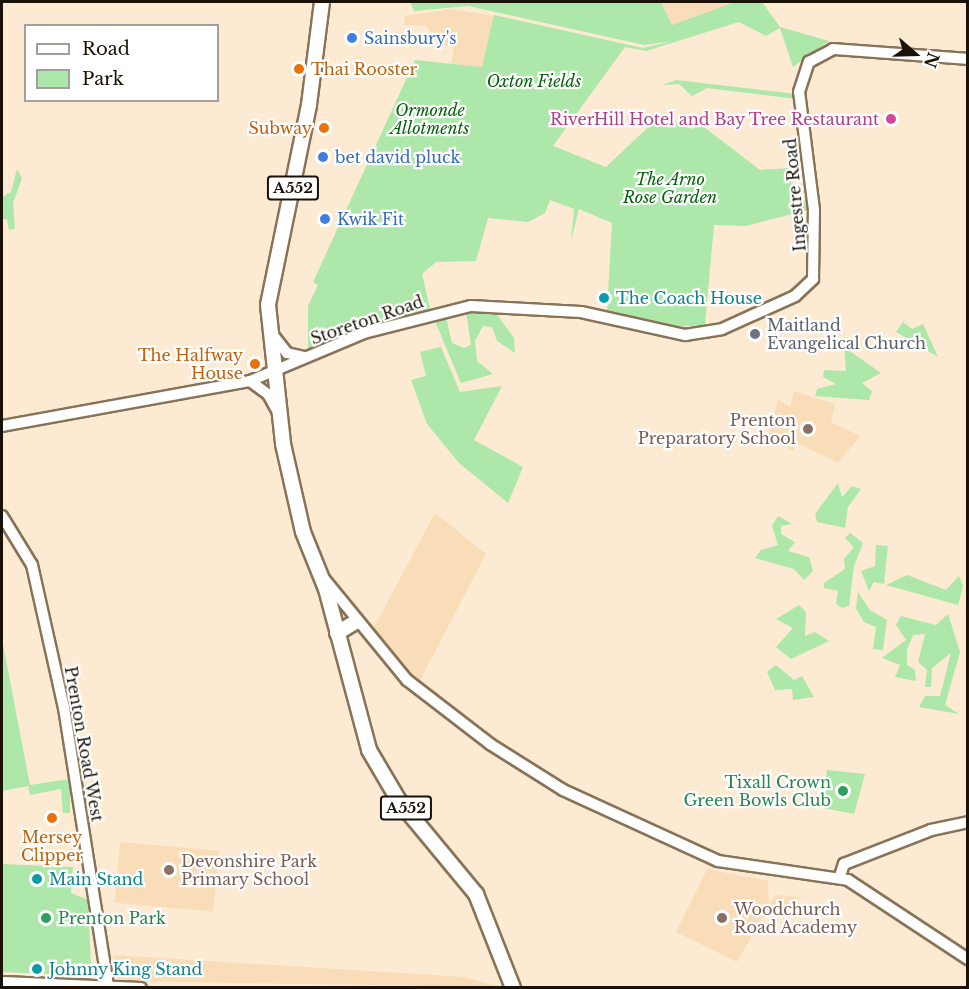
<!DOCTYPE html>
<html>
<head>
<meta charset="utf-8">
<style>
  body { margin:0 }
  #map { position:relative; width:969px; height:989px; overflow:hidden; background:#fdead2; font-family:"Libre Baskerville",serif }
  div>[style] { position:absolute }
  .built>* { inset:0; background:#f9ddb8; transform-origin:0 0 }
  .green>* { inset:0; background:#ade7a9 }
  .roads { filter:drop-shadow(2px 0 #887358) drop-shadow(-2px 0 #887358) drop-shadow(0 2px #887358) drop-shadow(0 -2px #887358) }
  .secondary>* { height:10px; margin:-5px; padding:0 5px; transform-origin:5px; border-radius:5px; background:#fff }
  .highway>* { height:14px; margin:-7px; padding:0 7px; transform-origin:7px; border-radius:7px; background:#fff }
  .dots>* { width:16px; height:16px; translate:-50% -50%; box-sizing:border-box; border:3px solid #fff; border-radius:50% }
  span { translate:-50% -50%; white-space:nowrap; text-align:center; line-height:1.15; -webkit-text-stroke:4.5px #fff; paint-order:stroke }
  .shield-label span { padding:2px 4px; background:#fff; border:2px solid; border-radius:4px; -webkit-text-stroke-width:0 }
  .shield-label { font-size:15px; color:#1a1207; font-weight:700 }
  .shop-label { font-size:16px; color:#366cbe }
  .left { translate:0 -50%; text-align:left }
  .food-label { font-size:16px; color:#c56008 }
  .right { translate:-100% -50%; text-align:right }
  .park-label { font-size:16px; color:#05630b; font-style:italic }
  .hotel-label { font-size:16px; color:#b23c85 }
  .street-label { font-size:16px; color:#1a1207 }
  .culture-label { font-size:16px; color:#0d838f }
  .worship-label { font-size:16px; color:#5b616d }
  .education-label { font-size:16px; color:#785e54 }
  .leisure-label { font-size:16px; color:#27864d }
  .frame { position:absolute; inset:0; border:3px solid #1a1207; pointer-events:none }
  .legend { position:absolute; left:24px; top:24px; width:195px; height:78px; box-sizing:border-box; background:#fff; border:2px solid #a3a09c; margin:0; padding:8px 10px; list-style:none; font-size:18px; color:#1a1207 }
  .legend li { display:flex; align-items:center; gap:12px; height:30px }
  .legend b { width:30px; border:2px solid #a3a09c }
  .north { position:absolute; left:885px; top:24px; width:60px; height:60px; -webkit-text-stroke:4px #fff; paint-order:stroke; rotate:110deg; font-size:16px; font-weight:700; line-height:24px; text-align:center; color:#1a1207 }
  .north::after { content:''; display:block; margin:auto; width:21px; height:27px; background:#1a1207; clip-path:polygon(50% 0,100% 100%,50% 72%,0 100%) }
</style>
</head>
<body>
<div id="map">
  <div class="built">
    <i style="clip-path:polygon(661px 2px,735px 2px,672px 25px)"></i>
    <i style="clip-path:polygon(451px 9px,494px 16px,482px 67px,451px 64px,454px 47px,441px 45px,426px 26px,404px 25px,405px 16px)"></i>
    <i style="clip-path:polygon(794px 391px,835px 404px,831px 422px,860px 436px,838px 463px,797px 443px,793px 451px,768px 437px,778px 400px,790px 407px)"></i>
    <i style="clip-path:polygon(435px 513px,486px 554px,419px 682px,372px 631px)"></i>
    <i style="left:120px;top:842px;width:99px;height:61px;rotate:5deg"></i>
    <i style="clip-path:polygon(707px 869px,768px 881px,769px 905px,737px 962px,676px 932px)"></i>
    <i style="clip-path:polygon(775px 895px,800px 897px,795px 913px,769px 904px)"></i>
    <i style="clip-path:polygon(113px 955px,464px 977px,503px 987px,117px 981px)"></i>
  </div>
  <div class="green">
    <i style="clip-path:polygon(410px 2px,661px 2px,672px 25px,735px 2px,762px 2px,780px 27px,829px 41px,793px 67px,780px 28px,766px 36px,739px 22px,646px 51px,625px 47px,553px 146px,606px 167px,661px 115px,692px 129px,700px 124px,760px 170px,789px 168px,794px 203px,807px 200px,808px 210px,746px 226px,714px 225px,705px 325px,672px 327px,607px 310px,612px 223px,579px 209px,571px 241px,574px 209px,550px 200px,545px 213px,528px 222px,488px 218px,476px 261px,436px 262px,422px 274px,430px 308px,308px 349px,308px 306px,318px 285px,313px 282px,415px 60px,482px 67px,494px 15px,643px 48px,673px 41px,644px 45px,468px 6px,414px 11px)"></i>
    <i style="clip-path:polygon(676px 80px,795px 94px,796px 99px,707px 88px,692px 96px,679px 84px,662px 85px)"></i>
    <i style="clip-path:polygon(17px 169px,22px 178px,13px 203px,15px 229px,9px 230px,7px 219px,2px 220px,2px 197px,11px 192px)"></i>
    <i style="clip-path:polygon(493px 309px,514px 338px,515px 353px,497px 341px,492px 327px,483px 326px,475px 341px,477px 361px,493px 374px,461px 383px,435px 321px,446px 317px,452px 343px,464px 348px,471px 345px,466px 311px)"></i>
    <i style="clip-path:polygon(903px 322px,912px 329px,923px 324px,938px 357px,896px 332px)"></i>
    <i style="clip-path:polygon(441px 347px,460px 392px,502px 386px,474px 440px,523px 467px,508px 503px,459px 463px,427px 424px,411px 380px,426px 376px,420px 352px)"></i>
    <i style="clip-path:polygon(844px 347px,881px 373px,862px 383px,872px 391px,869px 400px,815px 396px,817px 389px,836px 384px,823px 377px,824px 370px,846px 371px)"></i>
    <i style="clip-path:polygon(838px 483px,842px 497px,852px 486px,861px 489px,848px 507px,845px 528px,817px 522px,815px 514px)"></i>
    <i style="clip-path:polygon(778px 516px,792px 524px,781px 526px,781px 534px,795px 542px,788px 551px,809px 557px,813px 571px,804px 580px,794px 569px,755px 558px,761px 550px,778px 545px,772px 526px)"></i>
    <i style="clip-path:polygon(850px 533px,863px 543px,854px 566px,849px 606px,842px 608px,836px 604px,838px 591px,824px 588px,824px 583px,845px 569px,844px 559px,854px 547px,845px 538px)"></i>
    <i style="clip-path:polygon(876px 545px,888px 546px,884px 584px,874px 582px,869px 591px,861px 571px,875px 566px)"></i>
    <i style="clip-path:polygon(907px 575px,946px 590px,959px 576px,963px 586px,958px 605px,886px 585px)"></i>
    <i style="clip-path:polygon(858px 592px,870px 610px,887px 620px,883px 650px,873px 649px,876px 627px,864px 622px,856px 609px)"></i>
    <i style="clip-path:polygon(799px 605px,806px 612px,805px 636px,815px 632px,829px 641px,791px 659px,776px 647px,793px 628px,776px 619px)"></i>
    <i style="clip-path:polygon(948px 614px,960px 652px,945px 705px,959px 714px,919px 707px,925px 696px,940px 696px,951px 653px,932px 668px,931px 687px,925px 687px,927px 670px,918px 662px,925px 634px,913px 635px,907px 650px,907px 665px,915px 670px,916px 681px,895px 677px,900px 665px,882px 658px,906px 640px,896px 625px,901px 616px,936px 625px)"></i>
    <i style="clip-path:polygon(2px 639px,30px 785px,70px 779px,70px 813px,63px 813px,61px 789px,30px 795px,28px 786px,2px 791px)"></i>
    <i style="clip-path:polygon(776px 665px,794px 680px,802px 676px,814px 697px,793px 700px,792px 689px,775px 690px,767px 672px)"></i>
    <i style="clip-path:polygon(827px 770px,865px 774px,854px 814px,823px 808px)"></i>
    <i style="clip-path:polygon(2px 864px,73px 867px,71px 893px,88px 900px,91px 964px,74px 963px,73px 975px,2px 972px)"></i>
  </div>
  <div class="roads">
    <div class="secondary">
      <i style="left:273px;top:335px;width:23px;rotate:52deg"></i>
      <i style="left:287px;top:353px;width:17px;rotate:13deg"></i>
      <i style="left:250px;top:381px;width:22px;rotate:36deg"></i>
      <i style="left:268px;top:394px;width:18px;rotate:61deg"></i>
      <i style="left:2px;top:426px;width:252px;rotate:-10.3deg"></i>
      <i style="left:250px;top:381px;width:124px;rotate:-22.8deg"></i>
      <i style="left:364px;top:333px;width:110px;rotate:-14.2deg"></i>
      <i style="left:471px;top:306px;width:110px;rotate:3.1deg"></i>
      <i style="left:581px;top:312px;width:107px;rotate:12.5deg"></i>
      <i style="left:685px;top:335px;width:37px;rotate:-9deg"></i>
      <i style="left:722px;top:329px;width:80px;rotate:-24.3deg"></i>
      <i style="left:795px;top:296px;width:25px;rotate:-43deg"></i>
      <i style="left:813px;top:279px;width:69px;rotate:-89.2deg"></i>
      <i style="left:814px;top:210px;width:119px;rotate:-97.2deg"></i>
      <i style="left:799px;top:92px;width:32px;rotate:-72deg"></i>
      <i style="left:809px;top:62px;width:27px;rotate:-28deg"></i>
      <i style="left:833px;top:49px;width:135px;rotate:4.2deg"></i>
      <i style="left:2px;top:516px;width:57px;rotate:58.5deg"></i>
      <i style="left:32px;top:565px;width:147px;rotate:77.4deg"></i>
      <i style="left:64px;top:708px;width:281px;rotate:81deg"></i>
      <i style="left:321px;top:575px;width:136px;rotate:50.7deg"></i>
      <i style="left:407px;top:680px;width:105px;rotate:37.6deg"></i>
      <i style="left:490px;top:744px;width:86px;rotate:32.2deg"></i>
      <i style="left:563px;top:790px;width:170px;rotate:24.6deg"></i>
      <i style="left:718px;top:861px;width:131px;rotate:8.3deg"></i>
      <i style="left:848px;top:880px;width:144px;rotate:33.4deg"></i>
      <i style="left:840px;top:876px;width:13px;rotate:-72deg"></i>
      <i style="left:844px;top:864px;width:93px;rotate:-21.3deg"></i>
      <i style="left:931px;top:830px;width:38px;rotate:-12deg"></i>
      <i style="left:2px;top:982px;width:139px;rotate:2.5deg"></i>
    </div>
    <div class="highway">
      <i style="left:322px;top:2px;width:104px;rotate:97.2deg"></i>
      <i style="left:309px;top:105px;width:204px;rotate:101.6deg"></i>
      <i style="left:268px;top:305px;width:140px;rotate:83.8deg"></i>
      <i style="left:283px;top:444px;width:90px;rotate:77.2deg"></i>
      <i style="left:303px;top:532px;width:61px;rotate:68deg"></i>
      <i style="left:326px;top:589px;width:167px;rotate:75deg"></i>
      <i style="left:369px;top:750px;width:59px;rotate:59.5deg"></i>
      <i style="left:399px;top:801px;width:121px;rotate:50.4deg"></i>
      <i style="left:476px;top:894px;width:101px;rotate:68.5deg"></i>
      <i style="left:337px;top:633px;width:21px;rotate:-31deg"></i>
    </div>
  </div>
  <div class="dots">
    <i style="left:352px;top:38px;background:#3f7fe0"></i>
    <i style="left:299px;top:69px;background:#e8710a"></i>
    <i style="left:891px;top:119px;background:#d1479c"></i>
    <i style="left:324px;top:128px;background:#e8710a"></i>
    <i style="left:323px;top:157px;background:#3f7fe0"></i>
    <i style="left:325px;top:219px;background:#3f7fe0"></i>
    <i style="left:604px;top:298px;background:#0f9aa8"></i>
    <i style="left:755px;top:334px;background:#6b7280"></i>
    <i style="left:255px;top:364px;background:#e8710a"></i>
    <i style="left:808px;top:429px;background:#8d6e63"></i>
    <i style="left:843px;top:791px;background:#2e9e5b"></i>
    <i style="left:52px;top:818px;background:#e8710a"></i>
    <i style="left:169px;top:870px;background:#8d6e63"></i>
    <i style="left:37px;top:879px;background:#0f9aa8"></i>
    <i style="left:46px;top:918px;background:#2e9e5b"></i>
    <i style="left:722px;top:918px;background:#8d6e63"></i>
    <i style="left:37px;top:969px;background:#0f9aa8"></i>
  </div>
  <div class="shield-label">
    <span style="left:293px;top:188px">A552</span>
    <span style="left:406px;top:808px">A552</span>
  </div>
  <div class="shop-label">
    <span class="left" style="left:364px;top:38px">Sainsbury's</span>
    <span class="left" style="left:335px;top:157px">bet david pluck</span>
    <span class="left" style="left:337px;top:219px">Kwik Fit</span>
  </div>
  <div class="food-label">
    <span class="left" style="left:311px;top:69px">Thai Rooster</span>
    <span class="right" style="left:312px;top:128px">Subway</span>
    <span class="right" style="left:243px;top:364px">The Halfway<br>House</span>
    <span style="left:52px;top:846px">Mersey<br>Clipper</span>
  </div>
  <div class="park-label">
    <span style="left:534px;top:81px">Oxton Fields</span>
    <span style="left:430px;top:119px">Ormonde<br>Allotments</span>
    <span style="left:670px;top:188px">The Arno<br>Rose Garden</span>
  </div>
  <div class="hotel-label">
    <span class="right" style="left:879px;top:119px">RiverHill Hotel and Bay Tree Restaurant</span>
  </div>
  <div class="street-label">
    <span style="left:795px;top:195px;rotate:-95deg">Ingestre Road</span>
    <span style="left:367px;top:320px;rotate:-19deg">Storeton Road</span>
    <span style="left:84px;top:744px;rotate:80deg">Prenton Road West</span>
  </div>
  <div class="culture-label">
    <span class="left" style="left:616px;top:298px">The Coach House</span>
    <span class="left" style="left:49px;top:879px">Main Stand</span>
    <span class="left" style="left:49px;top:969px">Johnny King Stand</span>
  </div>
  <div class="worship-label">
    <span class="left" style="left:767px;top:334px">Maitland<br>Evangelical Church</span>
  </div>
  <div class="education-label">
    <span class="right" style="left:796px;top:429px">Prenton<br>Preparatory School</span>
    <span class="left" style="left:181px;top:870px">Devonshire Park<br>Primary School</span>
    <span class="left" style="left:734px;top:918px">Woodchurch<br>Road Academy</span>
  </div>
  <div class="leisure-label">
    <span class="right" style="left:831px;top:791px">Tixall Crown<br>Green Bowls Club</span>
    <span class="left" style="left:58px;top:918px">Prenton Park</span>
  </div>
  <div class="frame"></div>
  <ul class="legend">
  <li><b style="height:8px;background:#fff"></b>Road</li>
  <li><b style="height:16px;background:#ade7a9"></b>Park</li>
  </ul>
  <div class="north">N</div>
</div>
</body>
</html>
